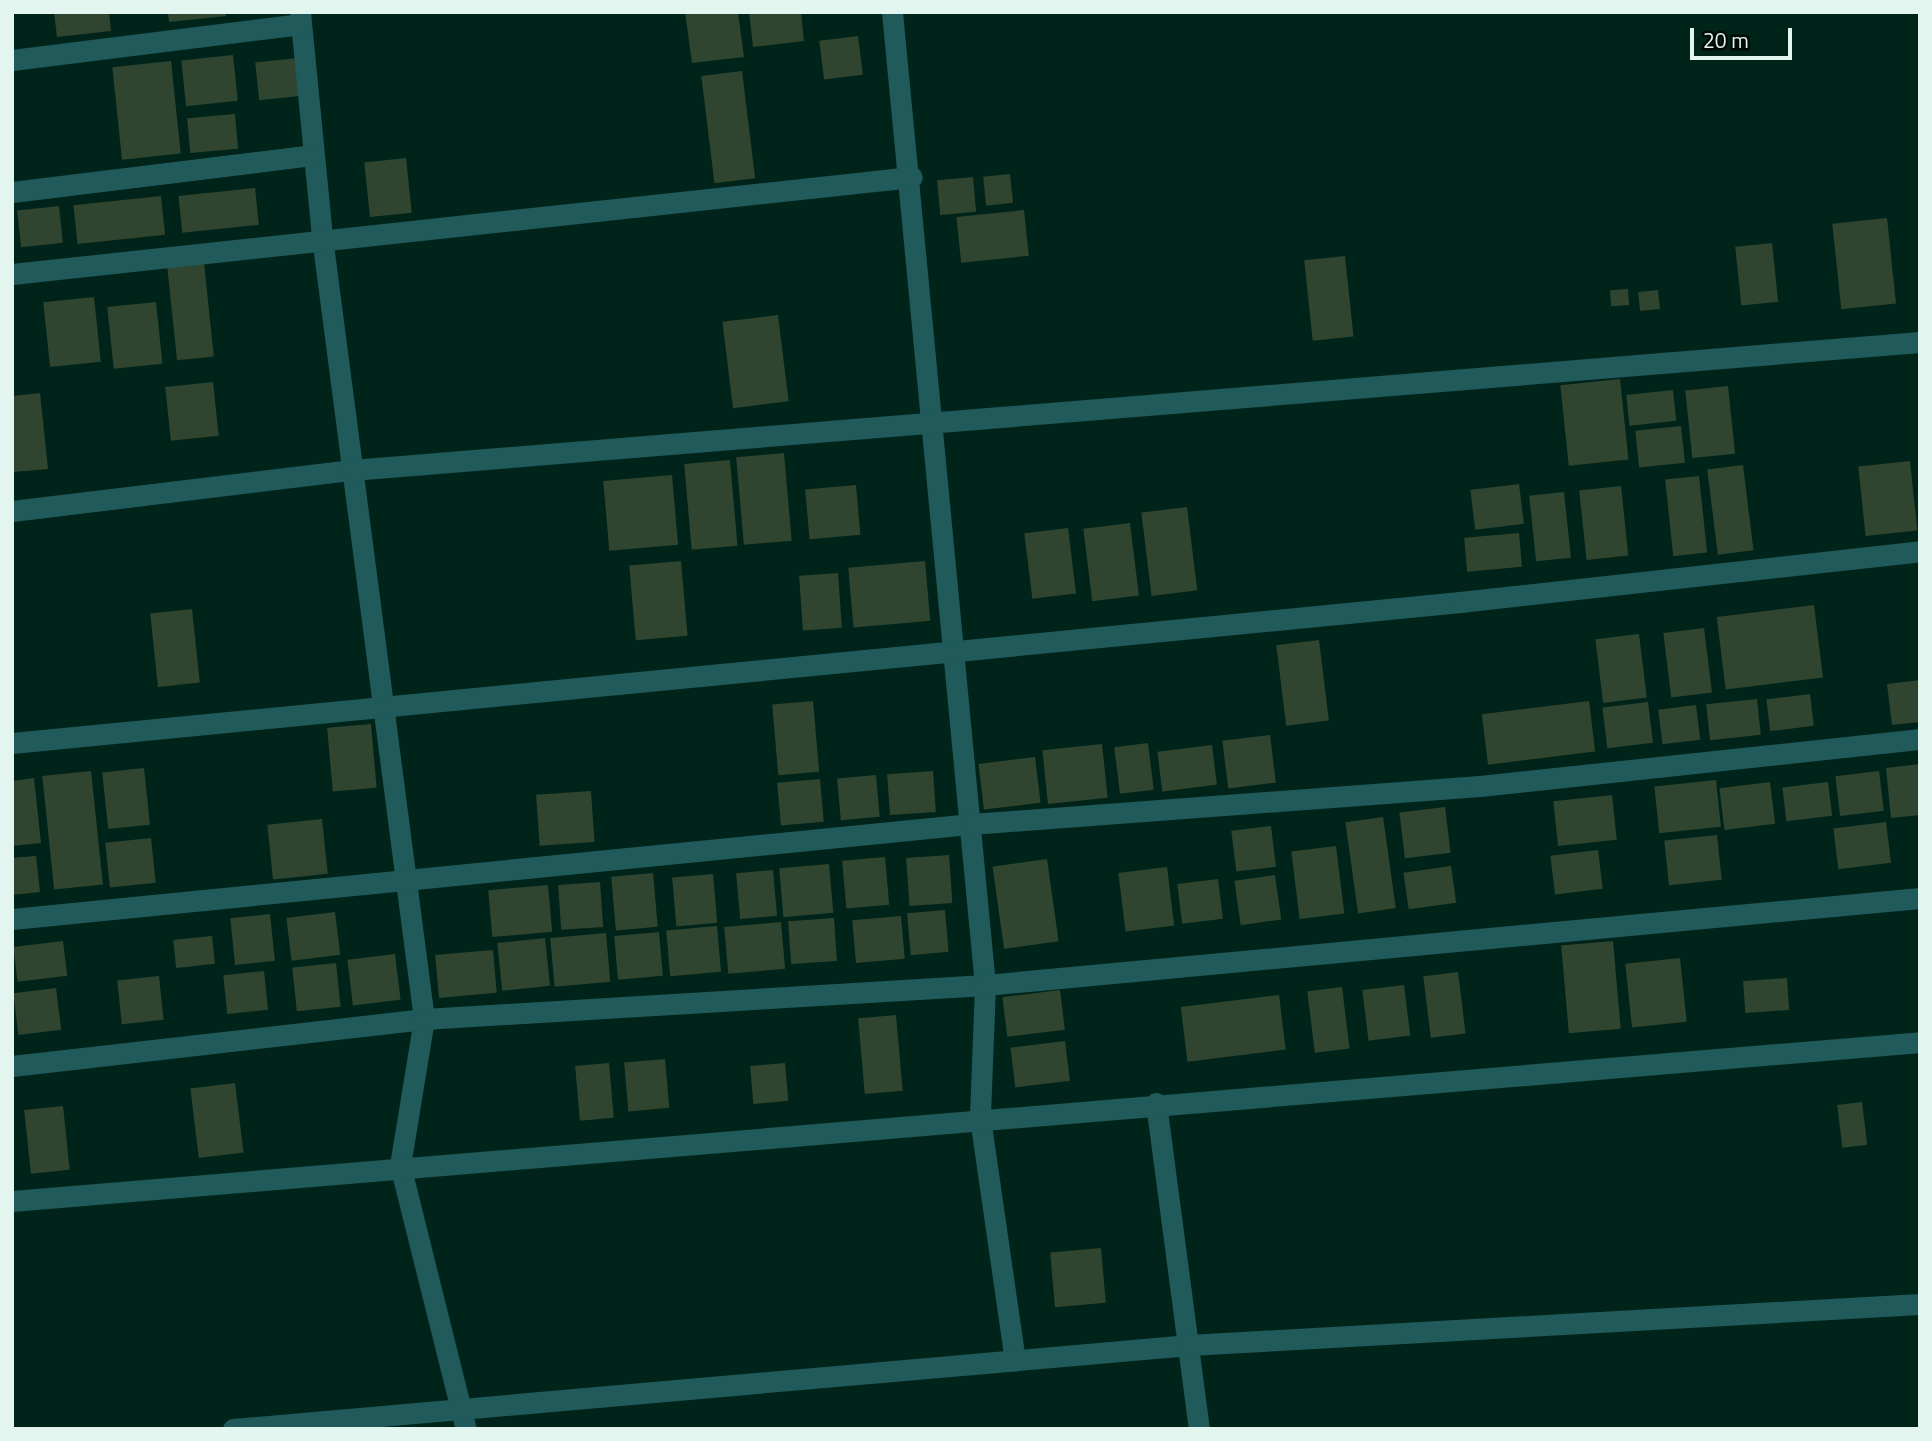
<!DOCTYPE html>
<html>
<head>
<meta charset="utf-8">
<style>
  body { margin:0 }
  #map { position:relative; width:1932px; height:1441px; overflow:hidden; background:#00241a; font-family:"Titillium Web",sans-serif }
  div>[style] { position:absolute }
  .building>* { inset:0; background:#2f452f; transform-origin:0 0 }
  .street>* { height:21px; margin:-10.5px; padding:0 10.5px; transform-origin:10.5px; border-radius:10.5px; background:#205a5b }
  span { translate:-50% -50%; white-space:nowrap; text-align:center; line-height:1.15; -webkit-text-stroke:7px #010a06; paint-order:stroke }
  .frame { position:absolute; inset:0; border:14px solid #e2f6ef; pointer-events:none }
  .scale { position:absolute; left:1690px; top:28px; width:102px; height:32px; box-sizing:border-box; border:4px solid #e2f6ef; border-top:0; padding-left:9px; font-size:21px; line-height:24px; white-space:nowrap; color:#e2f6ef; -webkit-text-stroke:5px #010a06; paint-order:stroke }
</style>
</head>
<body>
<div id="map">
  <div class="building">
    <i style="clip-path:polygon(54px 12px,109px 12px,111px 31px,57px 37px)"></i>
    <i style="clip-path:polygon(168px 12px,225px 12px,226px 16px,169px 22px)"></i>
    <i style="clip-path:polygon(685px 12px,738px 12px,744px 57px,692px 63px)"></i>
    <i style="clip-path:polygon(749px 12px,801px 12px,804px 41px,753px 47px)"></i>
    <i style="left:858px;top:36px;width:39px;height:39px;rotate:83deg"></i>
    <i style="left:233px;top:55px;width:46px;height:52px;rotate:84deg"></i>
    <i style="left:298px;top:58px;width:38px;height:43px;rotate:84deg"></i>
    <i style="left:171px;top:61px;width:93px;height:59px;rotate:84deg"></i>
    <i style="left:742px;top:71px;width:108px;height:41px;rotate:83deg"></i>
    <i style="left:235px;top:114px;width:35px;height:48px;rotate:85deg"></i>
    <i style="left:406px;top:158px;width:55px;height:42px;rotate:84deg"></i>
    <i style="left:1010px;top:174px;width:29px;height:27px;rotate:84deg"></i>
    <i style="left:973px;top:177px;width:35px;height:36px;rotate:85deg"></i>
    <i style="left:255px;top:188px;width:37px;height:77px;rotate:84deg"></i>
    <i style="left:161px;top:196px;width:39px;height:88px;rotate:84deg"></i>
    <i style="left:59px;top:206px;width:37px;height:42px;rotate:84deg"></i>
    <i style="left:1024px;top:210px;width:46px;height:68px;rotate:84deg"></i>
    <i style="left:1887px;top:218px;width:86px;height:55px;rotate:84deg"></i>
    <i style="left:1772px;top:243px;width:59px;height:37px;rotate:84deg"></i>
    <i style="left:1345px;top:256px;width:81px;height:41px;rotate:84deg"></i>
    <i style="left:204px;top:263px;width:94px;height:37px;rotate:84deg"></i>
    <i style="left:1628px;top:289px;width:16px;height:18px;rotate:86deg"></i>
    <i style="left:1658px;top:290px;width:19px;height:20px;rotate:84deg"></i>
    <i style="left:94px;top:297px;width:65px;height:51px;rotate:84deg"></i>
    <i style="left:156px;top:302px;width:62px;height:49px;rotate:84deg"></i>
    <i style="left:778px;top:315px;width:87px;height:56px;rotate:83deg"></i>
    <i style="left:1620px;top:379px;width:81px;height:60px;rotate:84deg"></i>
    <i style="left:213px;top:382px;width:54px;height:48px;rotate:84deg"></i>
    <i style="left:1728px;top:386px;width:68px;height:43px;rotate:84deg"></i>
    <i style="left:1673px;top:390px;width:31px;height:47px;rotate:84deg"></i>
    <i style="clip-path:polygon(40px 393px,48px 469px,12px 472px,12px 396px)"></i>
    <i style="left:1681px;top:426px;width:37px;height:46px;rotate:84deg"></i>
    <i style="left:784px;top:453px;width:88px;height:48px;rotate:85deg"></i>
    <i style="left:730px;top:460px;width:86px;height:46px;rotate:85deg"></i>
    <i style="left:1910px;top:461px;width:70px;height:52px;rotate:84deg"></i>
    <i style="left:1743px;top:465px;width:86px;height:36px;rotate:83deg"></i>
    <i style="left:672px;top:475px;width:70px;height:69px;rotate:85deg"></i>
    <i style="left:1699px;top:476px;width:77px;height:34px;rotate:84deg"></i>
    <i style="left:1519px;top:484px;width:40px;height:49px;rotate:83deg"></i>
    <i style="left:856px;top:485px;width:50px;height:51px;rotate:85deg"></i>
    <i style="left:1621px;top:486px;width:70px;height:42px;rotate:84deg"></i>
    <i style="left:1564px;top:492px;width:66px;height:35px;rotate:84deg"></i>
    <i style="left:1187px;top:507px;width:84px;height:46px;rotate:83deg"></i>
    <i style="left:1130px;top:523px;width:73px;height:47px;rotate:83deg"></i>
    <i style="left:1068px;top:528px;width:66px;height:44px;rotate:83deg"></i>
    <i style="left:1519px;top:533px;width:34px;height:55px;rotate:85deg"></i>
    <i style="left:681px;top:561px;width:75px;height:52px;rotate:85deg"></i>
    <i style="left:925px;top:561px;width:60px;height:77px;rotate:85deg"></i>
    <i style="left:838px;top:573px;width:55px;height:39px;rotate:86deg"></i>
    <i style="left:1814px;top:605px;width:73px;height:98px;rotate:83deg"></i>
    <i style="left:192px;top:609px;width:74px;height:42px;rotate:84deg"></i>
    <i style="left:1704px;top:628px;width:65px;height:41px;rotate:83deg"></i>
    <i style="left:1639px;top:634px;width:64px;height:44px;rotate:83deg"></i>
    <i style="left:1319px;top:640px;width:81px;height:43px;rotate:83deg"></i>
    <i style="clip-path:polygon(1920px 680px,1920px 722px,1892px 725px,1887px 684px)"></i>
    <i style="left:1810px;top:694px;width:32px;height:44px;rotate:83deg"></i>
    <i style="left:1757px;top:699px;width:36px;height:51px;rotate:84deg"></i>
    <i style="left:813px;top:701px;width:71px;height:41px;rotate:85deg"></i>
    <i style="left:1589px;top:701px;width:51px;height:108px;rotate:83deg"></i>
    <i style="left:1648px;top:702px;width:41px;height:46px;rotate:83deg"></i>
    <i style="left:1696px;top:705px;width:35px;height:38px;rotate:83deg"></i>
    <i style="left:371px;top:724px;width:64px;height:44px;rotate:85deg"></i>
    <i style="left:1270px;top:735px;width:48px;height:48px;rotate:83deg"></i>
    <i style="left:1148px;top:743px;width:47px;height:34px;rotate:83deg"></i>
    <i style="left:1102px;top:744px;width:54px;height:60px;rotate:84deg"></i>
    <i style="left:1212px;top:745px;width:40px;height:55px;rotate:83deg"></i>
    <i style="left:1035px;top:757px;width:46px;height:57px;rotate:83deg"></i>
    <i style="clip-path:polygon(1920px 764px,1920px 815px,1891px 818px,1886px 768px)"></i>
    <i style="left:144px;top:768px;width:57px;height:42px;rotate:84deg"></i>
    <i style="left:91px;top:771px;width:114px;height:49px;rotate:84deg"></i>
    <i style="left:933px;top:771px;width:41px;height:46px;rotate:86deg"></i>
    <i style="left:1879px;top:771px;width:40px;height:44px;rotate:83deg"></i>
    <i style="left:876px;top:775px;width:42px;height:39px;rotate:85deg"></i>
    <i style="clip-path:polygon(34px 778px,41px 843px,12px 846px,12px 781px)"></i>
    <i style="left:820px;top:779px;width:43px;height:43px;rotate:85deg"></i>
    <i style="left:1716px;top:780px;width:47px;height:62px;rotate:84deg"></i>
    <i style="left:1770px;top:782px;width:42px;height:51px;rotate:83deg"></i>
    <i style="left:1828px;top:782px;width:34px;height:46px;rotate:83deg"></i>
    <i style="left:591px;top:791px;width:51px;height:55px;rotate:86deg"></i>
    <i style="left:1612px;top:795px;width:45px;height:59px;rotate:84deg"></i>
    <i style="left:1445px;top:807px;width:46px;height:46px;rotate:83deg"></i>
    <i style="left:1383px;top:817px;width:92px;height:38px;rotate:82deg"></i>
    <i style="left:322px;top:819px;width:55px;height:55px;rotate:84deg"></i>
    <i style="left:1886px;top:822px;width:41px;height:53px;rotate:83deg"></i>
    <i style="left:1271px;top:826px;width:41px;height:40px;rotate:83deg"></i>
    <i style="left:1717px;top:835px;width:45px;height:53px;rotate:84deg"></i>
    <i style="left:151px;top:838px;width:45px;height:46px;rotate:84deg"></i>
    <i style="left:1336px;top:846px;width:68px;height:45px;rotate:83deg"></i>
    <i style="left:1598px;top:850px;width:39px;height:48px;rotate:83deg"></i>
    <i style="left:949px;top:855px;width:48px;height:43px;rotate:86deg"></i>
    <i style="clip-path:polygon(36px 856px,40px 892px,12px 895px,12px 858px)"></i>
    <i style="left:885px;top:857px;width:48px;height:43px;rotate:85deg"></i>
    <i style="left:1047px;top:859px;width:83px;height:55px;rotate:82deg"></i>
    <i style="left:829px;top:864px;width:49px;height:50px;rotate:85deg"></i>
    <i style="left:1451px;top:866px;width:37px;height:48px;rotate:82deg"></i>
    <i style="left:1167px;top:867px;width:59px;height:49px;rotate:83deg"></i>
    <i style="left:773px;top:870px;width:46px;height:37px;rotate:85deg"></i>
    <i style="left:653px;top:873px;width:54px;height:42px;rotate:85deg"></i>
    <i style="left:713px;top:874px;width:49px;height:41px;rotate:85deg"></i>
    <i style="left:1275px;top:875px;width:45px;height:41px;rotate:82deg"></i>
    <i style="left:1218px;top:879px;width:40px;height:41px;rotate:83deg"></i>
    <i style="left:600px;top:882px;width:45px;height:42px;rotate:86deg"></i>
    <i style="left:548px;top:885px;width:47px;height:60px;rotate:85deg"></i>
    <i style="left:945px;top:910px;width:42px;height:38px;rotate:85deg"></i>
    <i style="left:335px;top:912px;width:43px;height:49px;rotate:83deg"></i>
    <i style="left:270px;top:914px;width:47px;height:40px;rotate:84deg"></i>
    <i style="left:901px;top:916px;width:43px;height:49px;rotate:85deg"></i>
    <i style="left:834px;top:918px;width:43px;height:46px;rotate:86deg"></i>
    <i style="left:781px;top:922px;width:47px;height:57px;rotate:85deg"></i>
    <i style="left:717px;top:926px;width:46px;height:51px;rotate:85deg"></i>
    <i style="left:659px;top:932px;width:44px;height:45px;rotate:85deg"></i>
    <i style="left:606px;top:933px;width:49px;height:56px;rotate:85deg"></i>
    <i style="left:212px;top:936px;width:28px;height:39px;rotate:84deg"></i>
    <i style="left:545px;top:938px;width:48px;height:48px;rotate:84deg"></i>
    <i style="left:63px;top:941px;width:35px;height:50px;rotate:83deg"></i>
    <i style="left:1613px;top:941px;width:88px;height:52px;rotate:85deg"></i>
    <i style="left:493px;top:950px;width:43px;height:58px;rotate:85deg"></i>
    <i style="left:395px;top:954px;width:46px;height:48px;rotate:83deg"></i>
    <i style="left:1680px;top:958px;width:64px;height:55px;rotate:84deg"></i>
    <i style="left:336px;top:963px;width:44px;height:44px;rotate:84deg"></i>
    <i style="left:264px;top:971px;width:39px;height:41px;rotate:84deg"></i>
    <i style="left:1458px;top:972px;width:62px;height:35px;rotate:83deg"></i>
    <i style="left:159px;top:976px;width:44px;height:42px;rotate:84deg"></i>
    <i style="left:1787px;top:978px;width:32px;height:44px;rotate:86deg"></i>
    <i style="left:1404px;top:985px;width:51px;height:42px;rotate:83deg"></i>
    <i style="left:1342px;top:987px;width:62px;height:35px;rotate:83deg"></i>
    <i style="left:56px;top:988px;width:42px;height:43px;rotate:83deg"></i>
    <i style="left:1060px;top:990px;width:40px;height:58px;rotate:83deg"></i>
    <i style="left:1279px;top:995px;width:55px;height:99px;rotate:83deg"></i>
    <i style="left:896px;top:1015px;width:76px;height:38px;rotate:85deg"></i>
    <i style="left:1065px;top:1041px;width:40px;height:55px;rotate:83deg"></i>
    <i style="left:665px;top:1059px;width:49px;height:41px;rotate:85deg"></i>
    <i style="left:609px;top:1063px;width:55px;height:34px;rotate:85deg"></i>
    <i style="left:785px;top:1063px;width:38px;height:35px;rotate:85deg"></i>
    <i style="left:235px;top:1083px;width:70px;height:45px;rotate:83deg"></i>
    <i style="left:1862px;top:1102px;width:43px;height:25px;rotate:83deg"></i>
    <i style="left:63px;top:1106px;width:64px;height:39px;rotate:84deg"></i>
    <i style="left:1101px;top:1248px;width:55px;height:51px;rotate:85deg"></i>
  </div>
  <div class="street">
    <i style="left:300px;top:12px;width:226px;rotate:84.4deg"></i>
    <i style="left:322px;top:237px;width:789px;rotate:82.57deg"></i>
    <i style="left:424px;top:1019px;width:148px;rotate:99.3deg"></i>
    <i style="left:400px;top:1165px;width:272px;rotate:76deg"></i>
    <i style="left:892px;top:12px;width:977px;rotate:84.54deg"></i>
    <i style="left:985px;top:985px;width:133px;rotate:92.2deg"></i>
    <i style="left:980px;top:1118px;width:245px;rotate:81.8deg"></i>
    <i style="left:12px;top:60px;width:291px;rotate:-7.1deg"></i>
    <i style="left:12px;top:192px;width:304px;rotate:-7deg"></i>
    <i style="left:12px;top:274px;width:905px;rotate:-6.15deg"></i>
    <i style="left:12px;top:511px;width:342px;rotate:-6.9deg"></i>
    <i style="left:352px;top:470px;width:1573px;rotate:-4.67deg"></i>
    <i style="left:12px;top:743px;width:1455px;rotate:-5.56deg"></i>
    <i style="left:1460px;top:602px;width:463px;rotate:-6.3deg"></i>
    <i style="left:12px;top:919px;width:964px;rotate:-5.66deg"></i>
    <i style="left:971px;top:824px;width:510px;rotate:-4.27deg"></i>
    <i style="left:1480px;top:786px;width:443px;rotate:-6.1deg"></i>
    <i style="left:12px;top:1066px;width:415px;rotate:-6.5deg"></i>
    <i style="left:424px;top:1019px;width:562px;rotate:-3.47deg"></i>
    <i style="left:985px;top:985px;width:939px;rotate:-5.32deg"></i>
    <i style="left:1156px;top:1103px;width:329px;rotate:82.5deg"></i>
    <i style="left:12px;top:1201px;width:1915px;rotate:-4.76deg"></i>
    <i style="left:233px;top:1429px;width:960px;rotate:-5.02deg"></i>
    <i style="left:1189px;top:1345px;width:732px;rotate:-3.21deg"></i>
  </div>
  <div class="frame"></div>
  <div class="scale">20 m</div>
</div>
</body>
</html>
